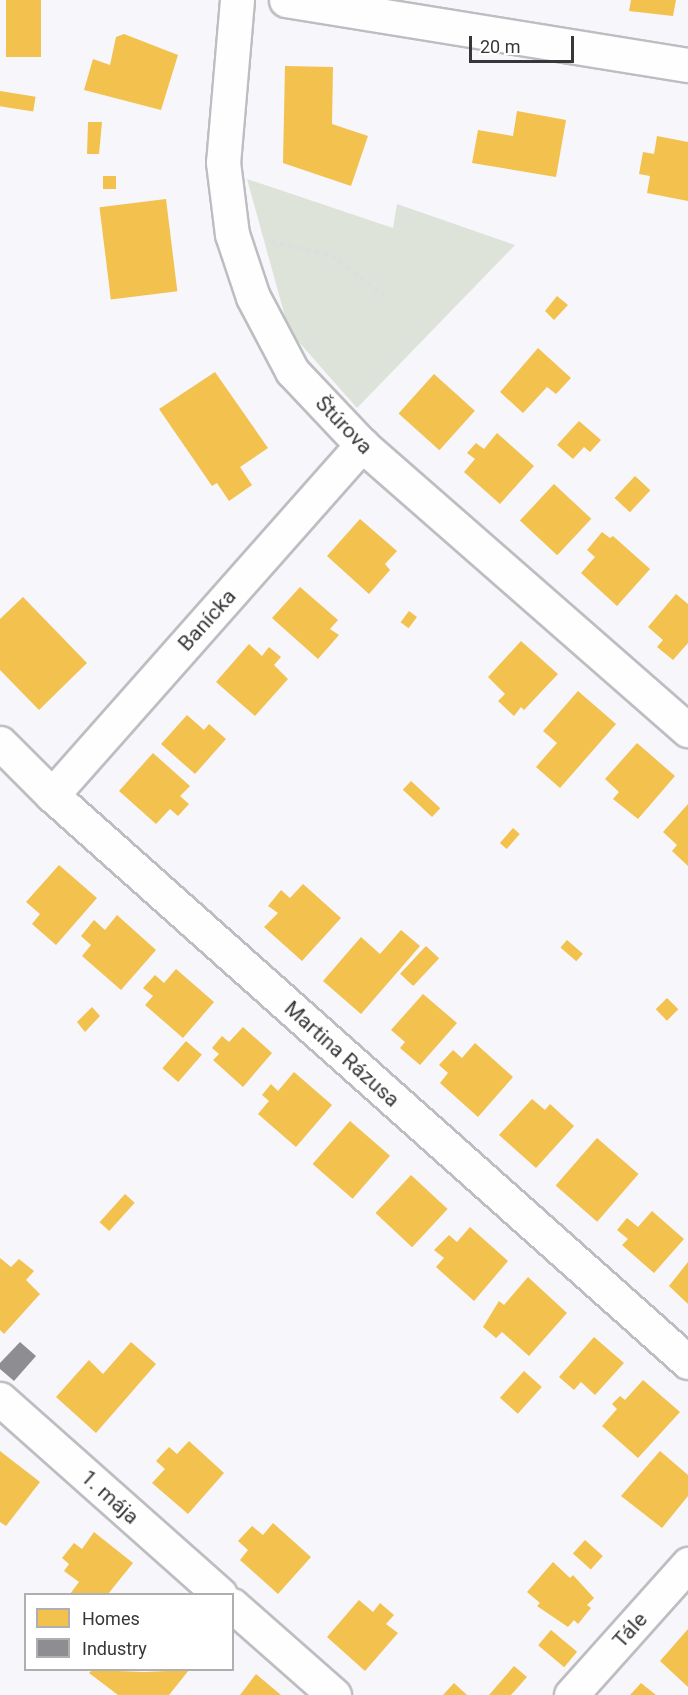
<!DOCTYPE html>
<html>
<head>
<meta charset="utf-8">
<style>
  body { margin:0 }
  #map { position:relative; width:688px; height:1695px; overflow:hidden; background:#f7f6fb; font-family:Roboto,sans-serif }
  div>[style] { position:absolute }
  .green>* { inset:0; background:#dde3d9 }
  .homes>* { inset:0; background:#f2c14e; transform-origin:0 0 }
  .industry>* { inset:0; background:#8d8d92 }
  .path>* { height:4px; margin-top:-2px; transform-origin:0; background:repeating-linear-gradient(90deg,#dededf 0 4.5px,transparent 0 9px) }
  .roads { filter:drop-shadow(2px 0 #bebdc1) drop-shadow(-2px 0 #bebdc1) drop-shadow(0 2px #bebdc1) drop-shadow(0 -2px #bebdc1) }
  .minor>* { height:33px; margin:-16.5px; padding:0 16.5px; transform-origin:16.5px; border-radius:16.5px; background:#fefefe }
  span { translate:-50% -50%; white-space:nowrap; text-align:center; line-height:1.15; -webkit-text-stroke:6px #fff; paint-order:stroke }
  .street-label { font-size:21px; color:#373739 }
  .legend { position:absolute; left:24px; top:1593px; width:210px; height:78px; box-sizing:border-box; background:#fff; border:2px solid #afafb0; margin:0; padding:8px 10px; list-style:none; font-size:18px; color:#373739 }
  .legend li { display:flex; align-items:center; gap:12px; height:30px }
  .legend b { width:30px; border:2px solid #afafb0 }
  .scale { position:absolute; left:469px; top:36px; width:105px; height:27px; box-sizing:border-box; border:3px solid #373739; border-top:0; padding-left:8px; font-size:18px; line-height:21px; white-space:nowrap; color:#373739; -webkit-text-stroke:4px #fff; paint-order:stroke }
</style>
</head>
<body>
<div id="map">
  <div class="green">
    <i style="clip-path:polygon(247px 179px,393px 228px,397px 204px,515px 245px,357px 408px,289px 331px)"></i>
  </div>
  <div class="homes">
    <i style="left:6px;top:0;width:35px;height:57px"></i>
    <i style="clip-path:polygon(631px 0,676px 0,673px 16px,629px 11px)"></i>
    <i style="clip-path:polygon(124px 34px,178px 55px,161px 110px,84px 90px,93px 59px,110px 65px,116px 37px)"></i>
    <i style="clip-path:polygon(285px 66px,333px 67px,332px 124px,368px 136px,351px 186px,283px 163px)"></i>
    <i style="left:0;top:91px;width:36px;height:15px;rotate:9deg"></i>
    <i style="clip-path:polygon(517px 111px,566px 120px,556px 177px,472px 163px,478px 130px,513px 136px)"></i>
    <i style="clip-path:polygon(88px 122px,102px 122px,99px 154px,87px 154px)"></i>
    <i style="clip-path:polygon(657px 136px,688px 142px,688px 201px,647px 193px,650px 176px,639px 174px,643px 152px,654px 154px)"></i>
    <i style="left:116px;top:176px;width:13px;height:13px;rotate:90deg"></i>
    <i style="left:166px;top:199px;width:93px;height:67px;rotate:83deg"></i>
    <i style="clip-path:polygon(557px 296px,568px 305px,554px 320px,545px 311px)"></i>
    <i style="clip-path:polygon(538px 348px,571px 378px,556px 394px,547px 387px,523px 413px,500px 392px)"></i>
    <i style="clip-path:polygon(215px 372px,268px 448px,240px 467px,252px 485px,229px 501px,217px 483px,212px 486px,159px 409px)"></i>
    <i style="left:434px;top:374px;width:55px;height:53px;rotate:42deg"></i>
    <i style="clip-path:polygon(579px 421px,601px 440px,590px 452px,584px 447px,573px 459px,557px 445px)"></i>
    <i style="clip-path:polygon(497px 433px,534px 466px,500px 504px,464px 472px,475px 459px,467px 453px,476px 443px,484px 449px)"></i>
    <i style="left:635px;top:476px;width:21px;height:30px;rotate:43deg"></i>
    <i style="left:554px;top:484px;width:51px;height:50px;rotate:43deg"></i>
    <i style="clip-path:polygon(360px 519px,397px 551px,385px 564px,390px 570px,369px 594px,327px 556px)"></i>
    <i style="clip-path:polygon(602px 532px,610px 538px,613px 536px,650px 569px,617px 606px,581px 573px,595px 557px,587px 550px)"></i>
    <i style="clip-path:polygon(300px 587px,338px 620px,330px 629px,339px 635px,318px 659px,272px 618px)"></i>
    <i style="clip-path:polygon(676px 594px,688px 604px,688px 643px,673px 660px,657px 647px,663px 640px,648px 627px)"></i>
    <i style="clip-path:polygon(23px 597px,87px 663px,39px 710px,0 670px,0 619px)"></i>
    <i style="left:409px;top:611px;width:10px;height:14px;rotate:37deg"></i>
    <i style="clip-path:polygon(521px 641px,558px 674px,524px 710px,521px 707px,514px 716px,498px 701px,505px 694px,488px 677px)"></i>
    <i style="clip-path:polygon(249px 644px,262px 656px,269px 647px,281px 657px,274px 665px,288px 679px,255px 716px,216px 682px)"></i>
    <i style="clip-path:polygon(578px 691px,616px 724px,560px 788px,536px 767px,557px 743px,543px 731px)"></i>
    <i style="clip-path:polygon(187px 715px,204px 730px,209px 724px,226px 739px,195px 774px,161px 744px)"></i>
    <i style="clip-path:polygon(637px 743px,675px 776px,638px 819px,613px 799px,619px 792px,605px 779px)"></i>
    <i style="clip-path:polygon(153px 753px,190px 786px,180px 796px,189px 804px,178px 816px,170px 809px,156px 824px,119px 791px)"></i>
    <i style="left:411px;top:781px;width:40px;height:12px;rotate:43deg"></i>
    <i style="clip-path:polygon(688px 804px,688px 866px,672px 851px,677px 845px,663px 832px)"></i>
    <i style="left:513px;top:828px;width:9px;height:20px;rotate:41deg"></i>
    <i style="clip-path:polygon(59px 865px,97px 898px,56px 945px,32px 924px,40px 914px,26px 902px)"></i>
    <i style="clip-path:polygon(303px 884px,341px 918px,302px 961px,264px 927px,278px 913px,268px 906px,281px 890px,290px 898px)"></i>
    <i style="clip-path:polygon(117px 915px,156px 950px,121px 990px,82px 956px,91px 945px,81px 936px,94px 920px,105px 930px)"></i>
    <i style="clip-path:polygon(401px 930px,420px 946px,361px 1014px,323px 981px,361px 937px,380px 954px)"></i>
    <i style="left:567px;top:940px;width:21px;height:10px;rotate:41deg"></i>
    <i style="left:426px;top:946px;width:18px;height:38px;rotate:43deg"></i>
    <i style="clip-path:polygon(176px 969px,214px 1002px,183px 1038px,145px 1005px,153px 996px,143px 988px,155px 975px,164px 983px)"></i>
    <i style="clip-path:polygon(423px 994px,457px 1023px,420px 1065px,400px 1048px,405px 1042px,391px 1030px)"></i>
    <i style="left:667px;top:998px;width:16px;height:16px;rotate:45deg"></i>
    <i style="clip-path:polygon(92px 1007px,100px 1016px,85px 1032px,77px 1022px)"></i>
    <i style="clip-path:polygon(243px 1027px,272px 1053px,243px 1087px,213px 1060px,219px 1054px,212px 1048px,222px 1036px,229px 1042px)"></i>
    <i style="left:186px;top:1041px;width:21px;height:36px;rotate:41deg"></i>
    <i style="clip-path:polygon(475px 1043px,513px 1077px,478px 1117px,440px 1083px,448px 1073px,439px 1065px,453px 1050px,462px 1058px)"></i>
    <i style="clip-path:polygon(294px 1072px,332px 1105px,296px 1147px,258px 1114px,269px 1101px,262px 1095px,271px 1084px,278px 1091px)"></i>
    <i style="clip-path:polygon(532px 1099px,545px 1110px,550px 1104px,574px 1126px,536px 1168px,499px 1135px)"></i>
    <i style="left:350px;top:1121px;width:53px;height:57px;rotate:41deg"></i>
    <i style="left:597px;top:1138px;width:55px;height:63px;rotate:41deg"></i>
    <i style="left:411px;top:1175px;width:50px;height:52px;rotate:43deg"></i>
    <i style="left:125px;top:1194px;width:13px;height:38px;rotate:42deg"></i>
    <i style="clip-path:polygon(652px 1211px,684px 1239px,654px 1273px,622px 1245px,628px 1239px,617px 1230px,627px 1218px,638px 1227px)"></i>
    <i style="clip-path:polygon(470px 1227px,508px 1261px,474px 1301px,436px 1267px,444px 1258px,434px 1250px,449px 1235px,457px 1242px)"></i>
    <i style="clip-path:polygon(0 1258px,11px 1267px,19px 1259px,34px 1271px,26px 1280px,40px 1294px,4px 1334px,0 1330px)"></i>
    <i style="clip-path:polygon(688px 1262px,688px 1304px,669px 1286px)"></i>
    <i style="clip-path:polygon(528px 1277px,567px 1313px,529px 1356px,502px 1332px,496px 1338px,483px 1327px,499px 1301px,504px 1305px)"></i>
    <i style="clip-path:polygon(594px 1337px,624px 1363px,595px 1395px,581px 1382px,574px 1390px,559px 1377px)"></i>
    <i style="clip-path:polygon(131px 1342px,156px 1364px,96px 1433px,56px 1397px,89px 1360px,103px 1374px)"></i>
    <i style="left:524px;top:1371px;width:24px;height:36px;rotate:42deg"></i>
    <i style="clip-path:polygon(643px 1380px,680px 1412px,638px 1458px,602px 1426px,617px 1409px,612px 1404px,620px 1396px,625px 1400px)"></i>
    <i style="clip-path:polygon(189px 1441px,224px 1473px,188px 1514px,152px 1483px,165px 1469px,156px 1461px,169px 1447px,177px 1454px)"></i>
    <i style="clip-path:polygon(0 1451px,40px 1482px,6px 1526px,0 1522px)"></i>
    <i style="clip-path:polygon(660px 1451px,688px 1475px,688px 1496px,662px 1528px,621px 1496px)"></i>
    <i style="clip-path:polygon(273px 1523px,311px 1557px,278px 1594px,240px 1560px,248px 1550px,238px 1541px,252px 1526px,263px 1535px)"></i>
    <i style="clip-path:polygon(94px 1532px,133px 1563px,108px 1594px,70px 1594px,79px 1582px,64px 1571px,69px 1564px,62px 1558px,74px 1543px,82px 1549px)"></i>
    <i style="left:585px;top:1540px;width:24px;height:18px;rotate:42deg"></i>
    <i style="clip-path:polygon(553px 1562px,570px 1578px,573px 1575px,594px 1598px,587px 1605px,591px 1608px,578px 1624px,574px 1620px,568px 1627px,537px 1606px,540px 1603px,527px 1592px)"></i>
    <i style="clip-path:polygon(359px 1600px,373px 1612px,380px 1603px,394px 1615px,386px 1624px,398px 1633px,365px 1671px,327px 1637px)"></i>
    <i style="clip-path:polygon(688px 1629px,688px 1687px,660px 1661px)"></i>
    <i style="left:551px;top:1630px;width:34px;height:20px;rotate:40deg"></i>
    <i style="clip-path:polygon(514px 1666px,527px 1677px,511px 1695px,489px 1695px)"></i>
    <i style="clip-path:polygon(92px 1670px,144px 1672px,189px 1670px,169px 1695px,118px 1695px,89px 1673px)"></i>
    <i style="clip-path:polygon(256px 1674px,281px 1695px,240px 1695px)"></i>
    <i style="clip-path:polygon(454px 1683px,467px 1695px,443px 1695px)"></i>
    <i style="clip-path:polygon(641px 1683px,656px 1695px,630px 1695px)"></i>
  </div>
  <div class="industry">
    <i style="clip-path:polygon(20px 1342px,36px 1356px,14px 1381px,0 1369px,0 1363px)"></i>
  </div>
  <div class="path">
    <i style="left:271px;top:242px;width:62px;rotate:12deg"></i>
    <i style="left:332px;top:255px;width:69px;rotate:38.5deg"></i>
  </div>
  <div class="roads">
    <div class="minor">
      <i style="left:237px;top:0;width:163px;rotate:94.9deg"></i>
      <i style="left:223px;top:162px;width:73px;rotate:82.9deg"></i>
      <i style="left:232px;top:234px;width:66px;rotate:71.6deg"></i>
      <i style="left:253px;top:297px;width:84px;rotate:62.2deg"></i>
      <i style="left:292px;top:371px;width:102px;rotate:46.6deg"></i>
      <i style="left:362px;top:445px;width:433px;rotate:41.2deg"></i>
      <i style="left:286px;top:0;width:407px;rotate:9.2deg"></i>
      <i style="left:0;top:743px;width:74px;rotate:45deg"></i>
      <i style="left:52px;top:795px;width:852px;rotate:41.72deg"></i>
      <i style="left:52px;top:795px;width:468px;rotate:-48.5deg"></i>
      <i style="left:0;top:1399px;width:294px;rotate:41.6deg"></i>
      <i style="left:232px;top:1605px;width:136px;rotate:41.4deg"></i>
      <i style="left:571px;top:1695px;width:176px;rotate:-48.2deg"></i>
    </div>
  </div>
  <div class="street-label">
    <span style="left:344px;top:425px;rotate:46deg">Štúrova</span>
    <span style="left:207px;top:620px;rotate:-48deg">Banícka</span>
    <span style="left:342px;top:1054px;rotate:42deg">Martina Rázusa</span>
    <span style="left:110px;top:1497px;rotate:42deg">1. mája</span>
    <span style="left:630px;top:1630px;rotate:-48deg">Tále</span>
  </div>
  <ul class="legend">
  <li><b style="height:16px;background:#f2c14e"></b>Homes</li>
  <li><b style="height:16px;background:#8d8d92"></b>Industry</li>
  </ul>
  <div class="scale">20 m</div>
</div>
</body>
</html>
